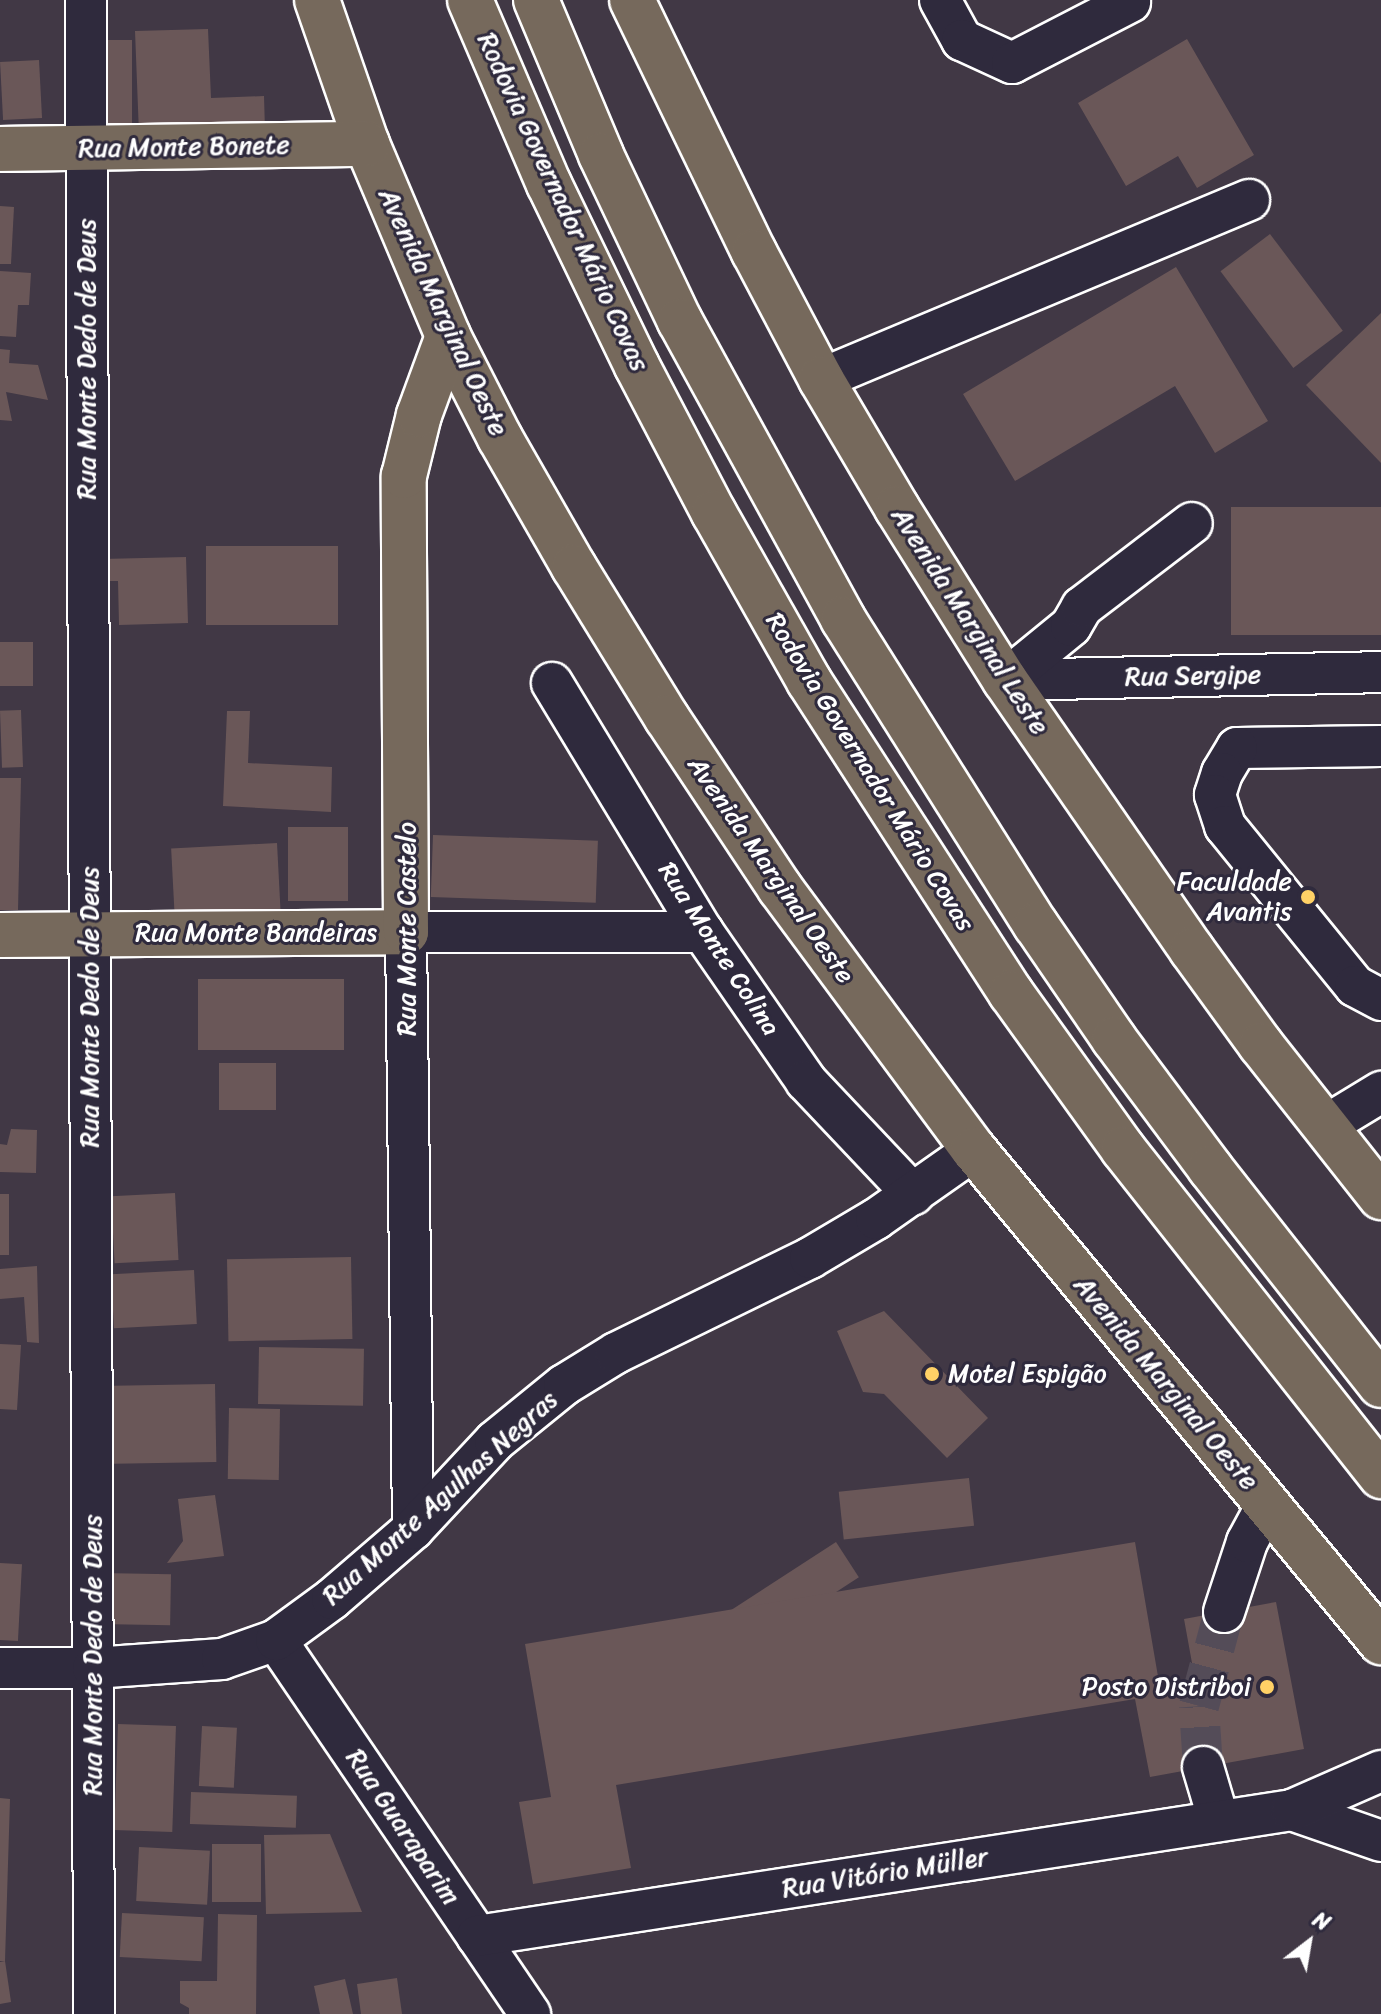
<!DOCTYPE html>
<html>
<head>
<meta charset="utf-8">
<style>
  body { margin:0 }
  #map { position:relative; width:1381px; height:2014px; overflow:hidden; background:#413845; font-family:Sriracha,sans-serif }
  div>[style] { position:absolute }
  .building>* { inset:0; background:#6a5758; transform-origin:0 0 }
  .minor-tunnel>* { height:40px; margin-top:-20px; transform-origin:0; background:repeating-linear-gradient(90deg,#544c58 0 40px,transparent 0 60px) }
  .roads { filter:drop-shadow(2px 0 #fff) drop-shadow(-2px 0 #fff) drop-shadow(0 2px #fff) drop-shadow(0 -2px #fff) }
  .minor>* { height:40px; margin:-20px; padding:0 20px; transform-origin:20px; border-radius:20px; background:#2f2a3d }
  .major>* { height:44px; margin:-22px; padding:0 22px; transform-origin:22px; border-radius:22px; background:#76695c }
  .highway>* { height:44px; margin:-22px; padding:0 22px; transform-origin:22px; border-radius:22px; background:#76695c }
  .dots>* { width:22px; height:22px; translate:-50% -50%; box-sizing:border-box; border:4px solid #2f2a3d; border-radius:50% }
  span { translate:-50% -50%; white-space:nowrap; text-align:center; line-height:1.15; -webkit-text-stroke:6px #2f2a3d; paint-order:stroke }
  .street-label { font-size:26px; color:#fff }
  .poi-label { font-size:26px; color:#fff }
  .right { translate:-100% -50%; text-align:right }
  .left { translate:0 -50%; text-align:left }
  .north { position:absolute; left:1269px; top:1902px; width:80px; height:80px; -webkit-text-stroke:6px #2f2a3d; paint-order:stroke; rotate:31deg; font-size:22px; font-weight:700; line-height:32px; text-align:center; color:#fff }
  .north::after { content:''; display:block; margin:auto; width:28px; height:36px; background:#fff; clip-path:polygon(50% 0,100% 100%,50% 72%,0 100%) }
</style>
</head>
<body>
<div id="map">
  <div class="building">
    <i style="clip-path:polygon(208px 29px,211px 98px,264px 96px,265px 130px,139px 134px,135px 31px)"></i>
    <i style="clip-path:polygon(1187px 39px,1254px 155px,1197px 188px,1178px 156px,1126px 186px,1078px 103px)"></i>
    <i style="left:93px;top:40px;width:39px;height:88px"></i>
    <i style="left:39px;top:60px;width:58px;height:39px;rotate:87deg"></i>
    <i style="clip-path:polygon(0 206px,14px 207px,11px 264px,0 264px)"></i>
    <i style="left:1270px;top:234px;width:121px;height:62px;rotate:53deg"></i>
    <i style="clip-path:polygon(1176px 267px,1268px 421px,1215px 453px,1175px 386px,1015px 481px,963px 394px)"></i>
    <i style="clip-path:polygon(0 271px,31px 273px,29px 305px,18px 305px,16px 337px,0 336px)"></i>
    <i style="clip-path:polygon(1381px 313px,1381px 463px,1306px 385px)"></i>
    <i style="clip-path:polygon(0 349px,10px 350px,9px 363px,38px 365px,48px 400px,6px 392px,12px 421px,0 420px)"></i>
    <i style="left:1381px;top:507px;width:128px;height:150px;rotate:90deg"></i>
    <i style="left:206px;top:546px;width:132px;height:79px"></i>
    <i style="clip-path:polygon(186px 557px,188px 623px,119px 625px,118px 581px,103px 581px,102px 559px)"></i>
    <i style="left:0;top:642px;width:33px;height:44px"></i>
    <i style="left:21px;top:710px;width:57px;height:21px;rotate:88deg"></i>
    <i style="clip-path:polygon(227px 711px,250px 711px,248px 763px,332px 767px,331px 812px,223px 806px)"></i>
    <i style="clip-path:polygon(0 778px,21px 778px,18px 910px,0 910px)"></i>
    <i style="left:288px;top:827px;width:60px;height:74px"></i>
    <i style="left:433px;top:835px;width:165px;height:62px;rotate:2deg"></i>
    <i style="left:277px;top:843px;width:67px;height:106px;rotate:87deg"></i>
    <i style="left:198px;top:979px;width:146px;height:71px"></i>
    <i style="left:219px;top:1063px;width:57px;height:47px"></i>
    <i style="clip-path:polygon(11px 1129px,37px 1130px,36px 1173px,0 1172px,0 1144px,7px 1145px)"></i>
    <i style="left:175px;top:1193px;width:67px;height:64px;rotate:87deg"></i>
    <i style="left:0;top:1194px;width:9px;height:61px"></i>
    <i style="left:351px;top:1257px;width:82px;height:124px;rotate:89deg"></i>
    <i style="clip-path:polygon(37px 1266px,39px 1343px,27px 1342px,24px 1297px,0 1299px,0 1269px)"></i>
    <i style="left:194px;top:1270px;width:54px;height:83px;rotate:87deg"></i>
    <i style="clip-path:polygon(884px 1311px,988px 1418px,947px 1458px,884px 1394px,863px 1392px,837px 1331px)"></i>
    <i style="clip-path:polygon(0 1344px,21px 1345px,17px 1410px,0 1409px)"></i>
    <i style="left:259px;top:1347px;width:105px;height:57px;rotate:1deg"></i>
    <i style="left:215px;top:1384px;width:78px;height:116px;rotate:89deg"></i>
    <i style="left:229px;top:1408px;width:51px;height:71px;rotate:1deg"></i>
    <i style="left:969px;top:1478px;width:48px;height:131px;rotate:84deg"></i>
    <i style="clip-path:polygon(215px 1495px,224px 1556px,167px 1563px,183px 1541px,178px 1499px)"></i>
    <i style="left:836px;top:1542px;width:42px;height:192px;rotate:57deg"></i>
    <i style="clip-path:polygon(1135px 1542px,1161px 1694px,1196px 1685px,1184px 1619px,1276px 1602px,1304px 1749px,1150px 1777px,1135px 1699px,616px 1785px,631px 1868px,533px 1884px,519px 1802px,551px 1797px,525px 1644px)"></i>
    <i style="left:0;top:1563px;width:22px;height:77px;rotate:3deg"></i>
    <i style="left:100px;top:1573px;width:71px;height:51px;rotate:1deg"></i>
    <i style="left:118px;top:1724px;width:58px;height:106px;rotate:2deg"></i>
    <i style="left:202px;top:1726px;width:35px;height:60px;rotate:3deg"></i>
    <i style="left:191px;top:1792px;width:106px;height:32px;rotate:2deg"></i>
    <i style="clip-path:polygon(0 1798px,10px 1799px,5px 1961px,0 1961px)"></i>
    <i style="clip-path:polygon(330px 1834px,362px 1912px,266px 1914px,264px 1835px)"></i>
    <i style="left:261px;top:1844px;width:58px;height:49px;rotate:90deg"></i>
    <i style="left:139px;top:1847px;width:71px;height:54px;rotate:3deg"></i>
    <i style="left:122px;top:1913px;width:82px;height:44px;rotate:3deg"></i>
    <i style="clip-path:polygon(218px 1914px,257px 1915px,256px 2014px,189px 2014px,189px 2008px,180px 2003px,180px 1981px,217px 1981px)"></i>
    <i style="clip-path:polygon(5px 1961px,11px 2002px,0 2004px,0 1962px)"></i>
    <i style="clip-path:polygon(397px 1978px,402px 2014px,361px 2014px,357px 1984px)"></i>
    <i style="clip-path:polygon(345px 1979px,353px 2014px,320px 2014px,314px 1986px)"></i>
  </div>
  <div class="minor-tunnel">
    <i style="left:1203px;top:1767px;width:61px;rotate:-93.8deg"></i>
    <i style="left:1199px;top:1706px;width:97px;rotate:-75.1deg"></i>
  </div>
  <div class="roads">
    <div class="minor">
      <i style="left:86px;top:0;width:2014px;rotate:89.77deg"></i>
      <i style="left:940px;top:0;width:46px;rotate:61.2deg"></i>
      <i style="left:962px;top:40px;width:55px;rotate:24.7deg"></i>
      <i style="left:1012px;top:63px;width:133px;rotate:-27.3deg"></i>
      <i style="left:821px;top:379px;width:464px;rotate:-22.7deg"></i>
      <i style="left:1005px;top:680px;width:376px;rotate:-1.2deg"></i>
      <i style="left:1005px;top:680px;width:85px;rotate:-39.3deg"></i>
      <i style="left:1071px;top:626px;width:22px;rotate:-60deg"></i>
      <i style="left:1082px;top:607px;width:138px;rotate:-37.4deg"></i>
      <i style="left:552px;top:683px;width:291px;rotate:58.8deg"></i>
      <i style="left:703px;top:932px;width:181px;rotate:55.3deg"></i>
      <i style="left:806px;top:1081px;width:156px;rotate:46.6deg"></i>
      <i style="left:1381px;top:746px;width:144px;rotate:179.2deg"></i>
      <i style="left:1237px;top:748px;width:29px;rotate:121deg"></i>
      <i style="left:1222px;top:773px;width:23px;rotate:108deg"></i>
      <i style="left:1215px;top:795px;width:33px;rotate:72deg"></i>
      <i style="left:1225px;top:826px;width:206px;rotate:50.9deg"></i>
      <i style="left:1355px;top:986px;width:30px;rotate:28deg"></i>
      <i style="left:1325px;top:1126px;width:66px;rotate:-31.3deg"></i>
      <i style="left:413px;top:1529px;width:597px;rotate:-90.67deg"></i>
      <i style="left:406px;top:932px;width:297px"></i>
      <i style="left:1224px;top:1612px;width:74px;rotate:-71.8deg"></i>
      <i style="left:1247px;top:1542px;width:42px;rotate:-61.6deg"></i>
      <i style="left:276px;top:1640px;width:452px;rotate:55.8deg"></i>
      <i style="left:0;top:1668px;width:93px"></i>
      <i style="left:93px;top:1668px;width:129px;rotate:-4deg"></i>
      <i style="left:222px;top:1659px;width:57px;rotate:-19.4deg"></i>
      <i style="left:276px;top:1640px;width:69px;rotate:-36.2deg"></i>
      <i style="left:332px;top:1599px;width:107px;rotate:-40.8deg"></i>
      <i style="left:413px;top:1529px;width:120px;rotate:-47deg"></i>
      <i style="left:495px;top:1441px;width:89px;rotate:-39.1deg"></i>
      <i style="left:564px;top:1385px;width:61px;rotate:-31.6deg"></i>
      <i style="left:616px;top:1353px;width:216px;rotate:-26.1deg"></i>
      <i style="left:810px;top:1258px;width:77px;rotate:-30.6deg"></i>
      <i style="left:876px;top:1219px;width:120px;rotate:-35.1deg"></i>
      <i style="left:1203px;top:1767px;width:56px;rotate:73.5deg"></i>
      <i style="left:1292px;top:1810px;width:94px;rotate:19.2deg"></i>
      <i style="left:477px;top:1936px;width:825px;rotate:-8.79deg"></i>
      <i style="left:1292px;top:1810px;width:97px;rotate:-23.7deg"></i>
    </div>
    <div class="major">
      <i style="left:317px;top:0;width:152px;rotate:70.9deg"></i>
      <i style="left:367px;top:144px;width:208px;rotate:67.1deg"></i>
      <i style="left:448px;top:336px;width:114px;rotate:63deg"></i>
      <i style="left:500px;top:438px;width:149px;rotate:60.2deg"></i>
      <i style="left:574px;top:567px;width:177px;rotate:58.4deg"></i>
      <i style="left:667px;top:718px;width:204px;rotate:56.4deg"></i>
      <i style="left:780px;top:888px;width:326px;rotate:53.5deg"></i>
      <i style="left:974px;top:1150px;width:639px;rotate:50.4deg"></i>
      <i style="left:632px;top:0;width:280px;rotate:64.2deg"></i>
      <i style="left:754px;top:252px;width:144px;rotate:62.2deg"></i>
      <i style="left:821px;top:379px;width:150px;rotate:59.5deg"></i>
      <i style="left:897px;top:508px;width:203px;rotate:57.9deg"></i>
      <i style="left:1005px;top:680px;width:328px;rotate:55.3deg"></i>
      <i style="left:1192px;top:950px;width:117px;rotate:54deg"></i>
      <i style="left:1261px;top:1045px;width:194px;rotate:51.7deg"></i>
      <i style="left:0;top:149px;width:367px;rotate:-0.8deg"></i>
      <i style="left:0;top:935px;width:406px;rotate:-0.4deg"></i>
      <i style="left:406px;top:932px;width:456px;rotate:-90.3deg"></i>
      <i style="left:404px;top:476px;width:63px;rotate:-76.2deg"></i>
      <i style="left:419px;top:415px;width:84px;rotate:-69.8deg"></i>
    </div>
    <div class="highway">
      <i style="left:470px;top:0;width:200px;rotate:66.8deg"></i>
      <i style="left:549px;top:184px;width:202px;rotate:64.2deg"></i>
      <i style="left:637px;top:366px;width:166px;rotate:62.4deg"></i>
      <i style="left:714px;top:513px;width:193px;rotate:60.5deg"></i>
      <i style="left:809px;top:681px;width:372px;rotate:57.1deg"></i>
      <i style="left:1011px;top:993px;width:192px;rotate:54.3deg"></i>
      <i style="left:1123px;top:1149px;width:417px;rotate:51.7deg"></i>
      <i style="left:536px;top:0;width:168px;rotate:67.2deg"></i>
      <i style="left:601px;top:155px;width:184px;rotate:64.6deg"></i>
      <i style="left:680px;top:321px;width:340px;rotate:61.3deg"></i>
      <i style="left:843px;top:619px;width:362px;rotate:57.8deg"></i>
      <i style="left:1036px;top:925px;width:138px;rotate:55.6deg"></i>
      <i style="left:1114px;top:1039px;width:161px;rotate:53.3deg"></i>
      <i style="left:1210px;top:1168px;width:276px;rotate:51.8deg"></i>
    </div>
  </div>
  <div class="dots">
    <i style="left:1308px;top:897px;background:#ffd166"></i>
    <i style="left:932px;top:1374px;background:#ffd166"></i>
    <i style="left:1267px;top:1687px;background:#ffd166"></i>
  </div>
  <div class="street-label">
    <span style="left:184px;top:147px;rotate:-1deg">Rua Monte Bonete</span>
    <span style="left:563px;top:202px;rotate:65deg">Rodovia Governador Mário Covas</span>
    <span style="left:443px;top:312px;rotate:65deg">Avenida Marginal Oeste</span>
    <span style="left:87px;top:359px;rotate:-90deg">Rua Monte Dedo de Deus</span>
    <span style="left:970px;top:621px;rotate:57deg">Avenida Marginal Leste</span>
    <span style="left:1193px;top:676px;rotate:-1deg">Rua Sergipe</span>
    <span style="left:870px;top:772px;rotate:58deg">Rodovia Governador Mário Covas</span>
    <span style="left:771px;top:870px;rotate:55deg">Avenida Marginal Oeste</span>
    <span style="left:407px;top:929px;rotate:-90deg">Rua Monte Castelo</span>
    <span style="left:256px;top:933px">Rua Monte Bandeiras</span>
    <span style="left:719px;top:949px;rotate:57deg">Rua Monte Colina</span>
    <span style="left:90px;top:1007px;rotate:-90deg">Rua Monte Dedo de Deus</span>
    <span style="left:1166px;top:1383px;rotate:50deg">Avenida Marginal Oeste</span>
    <span style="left:440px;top:1498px;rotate:-42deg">Rua Monte Agulhas Negras</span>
    <span style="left:93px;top:1655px;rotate:-90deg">Rua Monte Dedo de Deus</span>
    <span style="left:403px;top:1827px;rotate:56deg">Rua Guaraparim</span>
    <span style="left:885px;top:1873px;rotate:-9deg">Rua Vitório Müller</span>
  </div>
  <div class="poi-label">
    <span class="right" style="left:1292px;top:897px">Faculdade<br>Avantis</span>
    <span class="left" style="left:948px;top:1374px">Motel Espigão</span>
    <span class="right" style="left:1251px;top:1687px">Posto Distriboi</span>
  </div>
  <div class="north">N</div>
</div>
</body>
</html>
